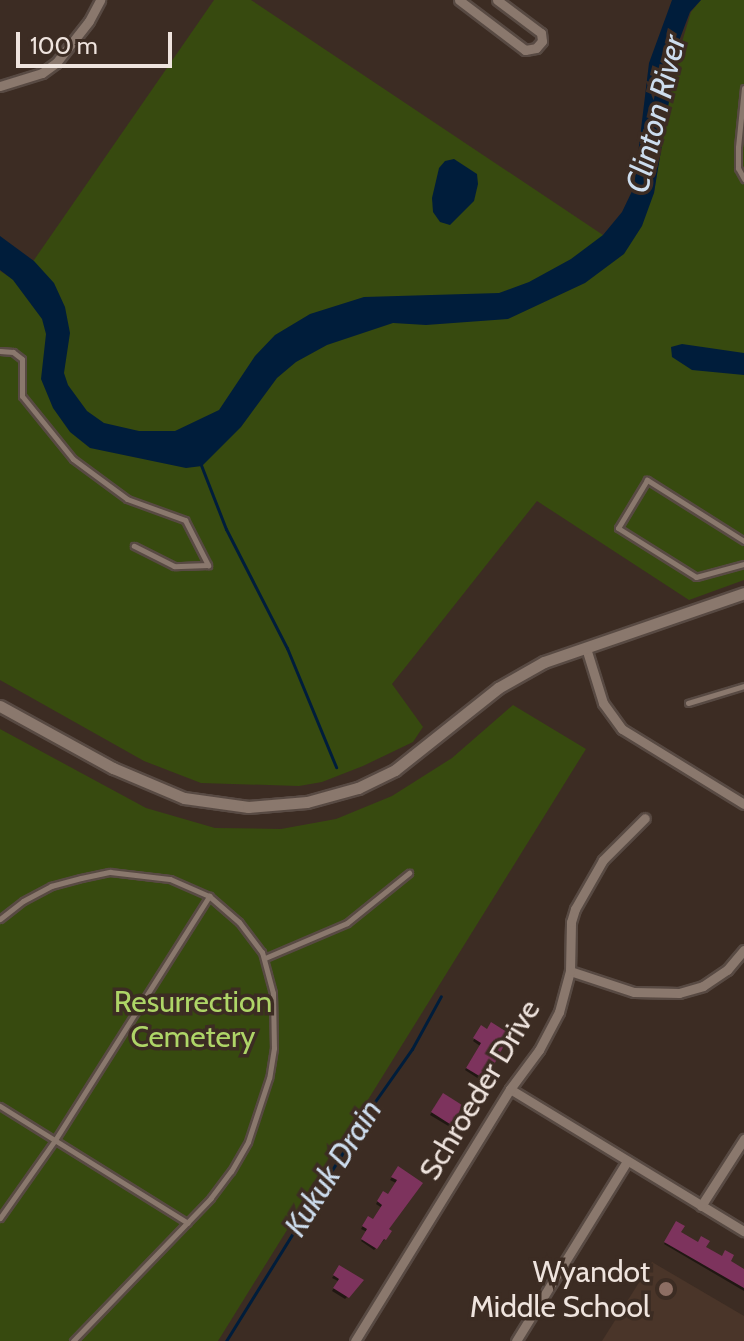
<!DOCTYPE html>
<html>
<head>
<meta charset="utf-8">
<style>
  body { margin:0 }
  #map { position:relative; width:744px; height:1341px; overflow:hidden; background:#3c2c23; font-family:Cabin,sans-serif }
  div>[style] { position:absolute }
  .built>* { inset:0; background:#4a3529 }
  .green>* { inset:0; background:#374a0f }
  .water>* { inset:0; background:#001d3b }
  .shadow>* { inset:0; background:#0007 }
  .stream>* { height:3px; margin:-1.5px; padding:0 1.5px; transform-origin:1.5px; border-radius:1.5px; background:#001d3b }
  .building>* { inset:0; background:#7d335d }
  .roads { filter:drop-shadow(2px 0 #584a43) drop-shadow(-2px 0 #584a43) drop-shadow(0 2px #584a43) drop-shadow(0 -2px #584a43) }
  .service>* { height:5px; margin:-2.5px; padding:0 2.5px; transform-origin:2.5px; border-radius:2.5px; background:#8a786d }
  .minor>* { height:9px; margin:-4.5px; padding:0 4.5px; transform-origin:4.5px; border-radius:4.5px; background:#8a786d }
  .tertiary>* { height:11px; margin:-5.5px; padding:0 5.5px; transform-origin:5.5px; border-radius:5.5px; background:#8a786d }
  .dots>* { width:22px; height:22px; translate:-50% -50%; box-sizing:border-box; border:4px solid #3c2c23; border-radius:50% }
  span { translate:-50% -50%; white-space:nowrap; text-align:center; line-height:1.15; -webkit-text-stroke:7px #3c2c23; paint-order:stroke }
  .park-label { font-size:30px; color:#aed567 }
  .street-label { font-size:30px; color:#efe4de }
  .poi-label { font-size:30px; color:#efe4de }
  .right { translate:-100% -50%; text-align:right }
  .water-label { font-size:32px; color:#cdddee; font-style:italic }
  .scale { position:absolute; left:16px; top:32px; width:156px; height:36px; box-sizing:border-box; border:4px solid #efe4de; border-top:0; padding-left:10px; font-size:24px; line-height:28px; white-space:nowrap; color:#efe4de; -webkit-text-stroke:6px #3c2c23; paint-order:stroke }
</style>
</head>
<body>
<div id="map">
  <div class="built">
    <i style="clip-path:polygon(652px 1262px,744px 1316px,744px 1341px,602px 1341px)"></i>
  </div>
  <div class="green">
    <i style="clip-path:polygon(214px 0,251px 0,603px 235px,624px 253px,654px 193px,672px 75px,691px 12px,701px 0,744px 0,744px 580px,689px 600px,537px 501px,392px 684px,423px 727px,413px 742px,363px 766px,322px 782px,299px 786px,201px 783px,144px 761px,0 680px,0 271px,13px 279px,34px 260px)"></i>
    <i style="clip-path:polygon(513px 705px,586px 749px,218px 1341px,0 1341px,0 729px,146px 808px,215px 828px,281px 829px,336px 819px,392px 796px,452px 758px)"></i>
  </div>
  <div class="water">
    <i style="clip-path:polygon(672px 0,701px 0,690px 12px,679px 41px,654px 193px,642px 226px,624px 254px,585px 283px,508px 319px,426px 325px,393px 323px,327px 345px,296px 362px,277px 378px,241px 427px,202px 466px,186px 468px,90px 448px,70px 432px,53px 408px,41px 379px,46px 334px,42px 319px,13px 280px,0 270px,0 236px,34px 261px,54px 283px,65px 307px,70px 333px,64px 373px,68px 385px,87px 411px,104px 423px,139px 431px,175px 431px,219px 410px,255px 356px,275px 335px,310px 314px,364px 297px,499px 293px,529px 282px,571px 259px,603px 235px,622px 212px,634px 187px,649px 63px)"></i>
    <i style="clip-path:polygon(454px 159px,477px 174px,478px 184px,474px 201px,450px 225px,440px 222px,433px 212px,432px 198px,439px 168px,445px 161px)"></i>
    <i style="clip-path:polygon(682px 344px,744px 353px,744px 375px,692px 370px,672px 357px,671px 347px)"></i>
  </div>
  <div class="shadow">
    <i style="clip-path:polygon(480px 1030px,507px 1034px,482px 1081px,465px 1070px,480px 1046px,473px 1041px)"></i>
    <i style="clip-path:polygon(441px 1097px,452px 1125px,450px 1127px,430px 1115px)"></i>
    <i style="clip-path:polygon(396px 1171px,420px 1183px,386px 1230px,385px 1239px,374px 1250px,361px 1241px,367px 1232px,361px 1229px,366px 1220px,373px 1221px,382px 1208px,376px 1204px,381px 1196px,387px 1197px,396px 1183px,390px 1180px)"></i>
    <i style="clip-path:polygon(674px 1226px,679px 1233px,744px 1271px,744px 1291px,664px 1244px)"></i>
    <i style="clip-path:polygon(338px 1270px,347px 1297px,345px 1299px,332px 1291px,338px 1281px,332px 1278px)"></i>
  </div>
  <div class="stream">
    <i style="left:201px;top:465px;width:69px;rotate:68.7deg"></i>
    <i style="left:226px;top:529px;width:134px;rotate:62.9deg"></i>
    <i style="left:287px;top:648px;width:129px;rotate:67.6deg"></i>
    <i style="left:226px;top:1341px;width:272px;rotate:-58.2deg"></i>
    <i style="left:369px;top:1110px;width:75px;rotate:-54.8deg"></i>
    <i style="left:412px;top:1049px;width:60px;rotate:-61.3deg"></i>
  </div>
  <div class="building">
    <i style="clip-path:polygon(491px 1022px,510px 1034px,486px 1080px,466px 1068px,481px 1043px,473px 1038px,481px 1025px,487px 1029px)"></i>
    <i style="clip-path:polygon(443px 1093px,462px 1105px,453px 1126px,431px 1112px)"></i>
    <i style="clip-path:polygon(398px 1166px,423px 1183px,389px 1229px,392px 1231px,386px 1240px,384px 1239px,377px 1249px,361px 1239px,367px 1229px,362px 1226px,368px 1216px,373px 1219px,382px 1205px,377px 1201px,383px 1191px,388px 1194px,397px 1180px,391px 1177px)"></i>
    <i style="clip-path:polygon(676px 1221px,685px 1226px,681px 1232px,698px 1242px,701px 1236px,710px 1241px,706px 1247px,722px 1256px,725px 1250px,734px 1255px,731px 1261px,744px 1269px,744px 1288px,664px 1242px)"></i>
    <i style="clip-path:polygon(339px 1265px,364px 1280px,349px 1298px,333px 1288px,339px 1279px,333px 1275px)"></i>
  </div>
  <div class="roads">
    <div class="service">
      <i style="left:744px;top:88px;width:59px;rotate:95.8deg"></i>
      <i style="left:738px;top:147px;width:21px;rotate:90deg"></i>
      <i style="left:738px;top:168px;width:13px;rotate:61deg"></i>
      <i style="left:0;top:351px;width:13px;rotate:4deg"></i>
      <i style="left:13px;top:352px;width:11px;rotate:38deg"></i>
      <i style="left:22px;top:359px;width:37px;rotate:90deg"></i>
      <i style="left:22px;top:396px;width:81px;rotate:51deg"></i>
      <i style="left:73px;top:459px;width:67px;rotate:36.5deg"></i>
      <i style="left:127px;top:499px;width:62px;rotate:19.9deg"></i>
      <i style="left:185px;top:520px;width:51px;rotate:62.9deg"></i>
      <i style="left:208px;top:565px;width:34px;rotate:178deg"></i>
      <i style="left:174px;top:566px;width:45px;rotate:-153.4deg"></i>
      <i style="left:744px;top:541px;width:115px;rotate:-147.8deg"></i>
      <i style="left:647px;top:480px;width:56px;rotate:121.1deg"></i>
      <i style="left:618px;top:528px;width:92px;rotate:32.1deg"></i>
      <i style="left:696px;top:577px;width:50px;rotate:-15.2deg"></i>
      <i style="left:688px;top:703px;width:59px;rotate:-16.9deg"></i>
      <i style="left:0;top:919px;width:29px;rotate:-38deg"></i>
      <i style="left:23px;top:901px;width:32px;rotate:-28deg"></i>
      <i style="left:51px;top:886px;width:31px;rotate:-15deg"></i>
      <i style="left:81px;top:878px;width:30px;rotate:-12deg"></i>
      <i style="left:110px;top:872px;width:60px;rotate:6.7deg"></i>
      <i style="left:170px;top:879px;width:43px;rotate:23.6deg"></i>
      <i style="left:209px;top:896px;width:40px;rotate:41deg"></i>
      <i style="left:239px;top:922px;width:38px;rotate:53deg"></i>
      <i style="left:262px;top:952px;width:42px;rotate:75deg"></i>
      <i style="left:273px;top:993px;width:55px;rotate:89deg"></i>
      <i style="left:274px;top:1048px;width:30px;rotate:99deg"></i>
      <i style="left:269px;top:1078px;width:67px;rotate:108.2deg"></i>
      <i style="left:248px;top:1142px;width:34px;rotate:120deg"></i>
      <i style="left:231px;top:1171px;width:34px;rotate:127deg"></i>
      <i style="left:211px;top:1198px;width:199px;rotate:134deg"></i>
      <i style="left:265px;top:958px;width:89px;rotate:-23.1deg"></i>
      <i style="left:347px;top:923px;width:80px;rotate:-38.9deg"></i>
      <i style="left:0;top:1106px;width:221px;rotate:31.9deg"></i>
      <i style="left:0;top:1218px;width:95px;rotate:-54.8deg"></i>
      <i style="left:55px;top:1140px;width:289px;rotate:-57.7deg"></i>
    </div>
    <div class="minor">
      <i style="left:459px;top:0;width:83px;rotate:37.1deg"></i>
      <i style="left:525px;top:50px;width:11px;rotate:-10deg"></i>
      <i style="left:536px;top:48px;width:9px;rotate:-49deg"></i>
      <i style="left:542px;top:41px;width:8px;rotate:-97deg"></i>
      <i style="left:541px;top:33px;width:55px;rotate:-143.1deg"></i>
      <i style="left:0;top:86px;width:44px;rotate:-17.2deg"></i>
      <i style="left:42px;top:73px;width:17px;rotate:-36deg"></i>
      <i style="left:56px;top:63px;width:53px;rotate:-51.8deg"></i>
      <i style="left:89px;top:21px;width:24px;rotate:-62deg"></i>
      <i style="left:586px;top:648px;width:58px;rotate:72.8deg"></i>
      <i style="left:603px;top:703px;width:32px;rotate:54deg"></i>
      <i style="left:622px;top:729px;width:143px;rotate:31.6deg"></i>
      <i style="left:570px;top:971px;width:67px;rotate:18.2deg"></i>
      <i style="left:634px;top:992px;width:45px;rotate:1.3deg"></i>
      <i style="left:679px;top:993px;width:25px;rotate:-16deg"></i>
      <i style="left:703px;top:986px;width:29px;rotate:-34deg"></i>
      <i style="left:727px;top:970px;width:26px;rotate:-50deg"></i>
      <i style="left:510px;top:1089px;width:274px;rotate:31.3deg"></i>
      <i style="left:701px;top:1206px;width:80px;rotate:-57.3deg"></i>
      <i style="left:355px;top:1341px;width:296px;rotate:-58.4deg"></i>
      <i style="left:510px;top:1089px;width:49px;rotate:-53.4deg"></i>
      <i style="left:539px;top:1050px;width:43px;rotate:-62.2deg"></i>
      <i style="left:559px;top:1012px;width:42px;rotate:-75deg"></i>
      <i style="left:570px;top:971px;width:49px;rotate:-88.8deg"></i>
      <i style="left:571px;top:922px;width:14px;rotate:-73deg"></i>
      <i style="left:575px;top:909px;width:56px;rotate:-60.3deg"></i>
      <i style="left:603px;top:860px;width:59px;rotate:-45deg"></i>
      <i style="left:516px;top:1341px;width:211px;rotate:-58.3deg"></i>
    </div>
    <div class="tertiary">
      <i style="left:0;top:706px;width:129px;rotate:28.8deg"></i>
      <i style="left:113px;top:768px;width:77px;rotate:22.9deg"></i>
      <i style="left:184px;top:798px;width:65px;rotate:8deg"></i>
      <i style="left:248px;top:807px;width:59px;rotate:-4.8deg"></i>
      <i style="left:307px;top:802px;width:53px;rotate:-15.4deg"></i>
      <i style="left:358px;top:788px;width:41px;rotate:-25.9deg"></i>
      <i style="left:395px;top:770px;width:132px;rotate:-38.5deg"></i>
      <i style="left:498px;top:688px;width:53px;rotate:-29.5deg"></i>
      <i style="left:544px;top:662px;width:212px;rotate:-19deg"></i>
    </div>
  </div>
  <div class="dots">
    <i style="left:666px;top:1289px;background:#8d6e63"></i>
  </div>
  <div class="park-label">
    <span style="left:193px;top:1019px">Resurrection<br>Cemetery</span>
  </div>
  <div class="street-label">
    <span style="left:480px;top:1090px;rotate:-59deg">Schroeder Drive</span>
  </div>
  <div class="poi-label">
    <span class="right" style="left:650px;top:1289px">Wyandot<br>Middle School</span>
  </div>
  <div class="water-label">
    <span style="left:656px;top:114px;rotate:-76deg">Clinton River</span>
    <span style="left:333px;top:1168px;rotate:-58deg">Kukuk Drain</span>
  </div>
  <div class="scale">100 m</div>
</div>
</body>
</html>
